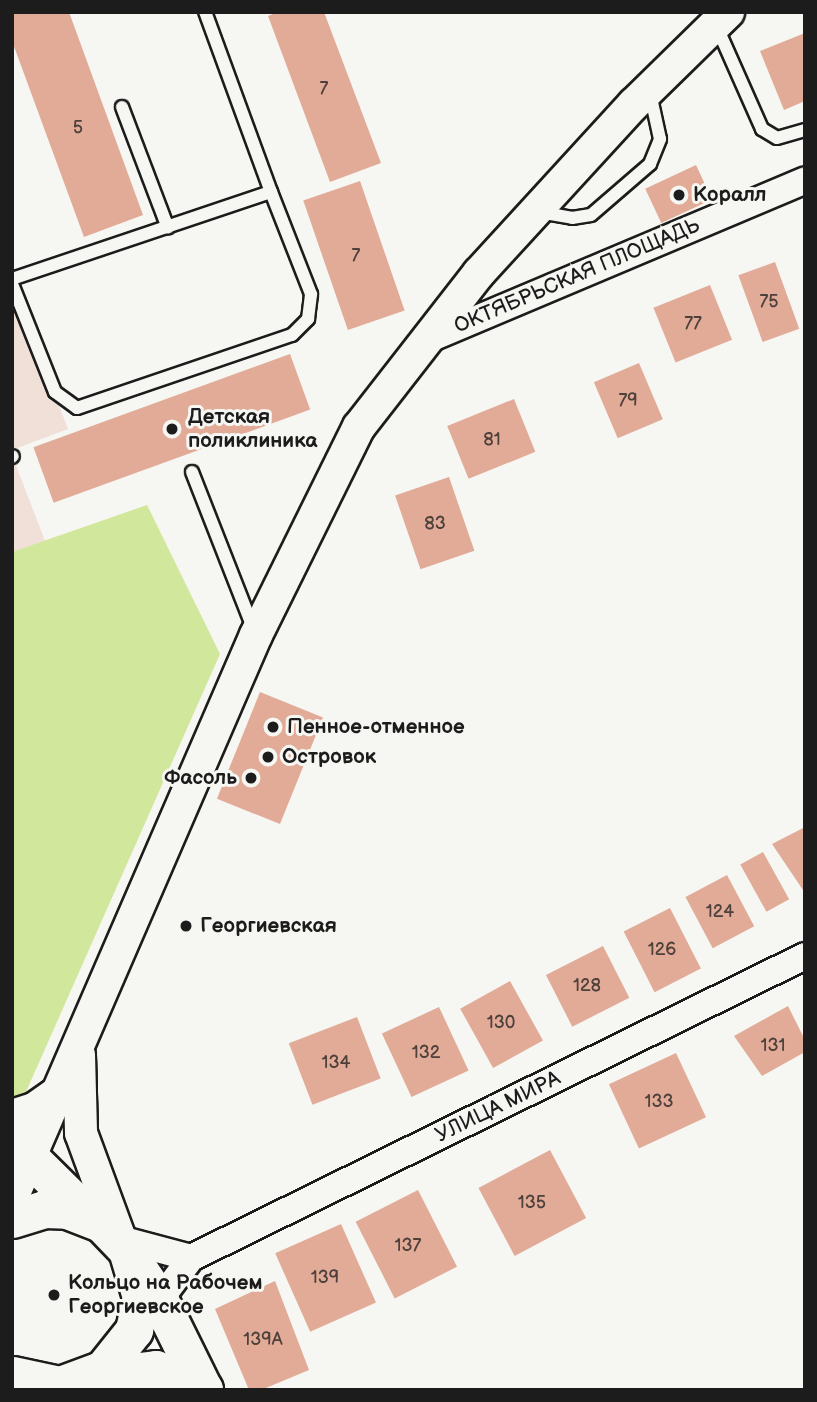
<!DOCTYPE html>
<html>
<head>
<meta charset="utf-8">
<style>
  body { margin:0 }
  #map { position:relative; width:817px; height:1402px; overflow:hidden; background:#f6f6f2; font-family:"Balsamiq Sans",sans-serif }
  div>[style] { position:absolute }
  .built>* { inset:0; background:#f0e0d7 }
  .green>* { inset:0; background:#d1e79c }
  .building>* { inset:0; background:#e2ab98; transform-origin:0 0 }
  .roads { filter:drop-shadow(2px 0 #1c1c1c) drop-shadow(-2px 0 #1c1c1c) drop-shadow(0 2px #1c1c1c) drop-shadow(0 -2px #1c1c1c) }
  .service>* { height:12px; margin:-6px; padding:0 6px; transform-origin:6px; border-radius:6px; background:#f6f6f2 }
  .minor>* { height:26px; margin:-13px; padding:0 13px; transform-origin:13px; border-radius:13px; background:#f6f6f2 }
  .tertiary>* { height:32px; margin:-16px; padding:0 16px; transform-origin:16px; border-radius:16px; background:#f6f6f2 }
  .secondary>* { height:37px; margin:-18.5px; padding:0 18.5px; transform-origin:18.5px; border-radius:18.5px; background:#f6f6f2 }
  .dots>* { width:19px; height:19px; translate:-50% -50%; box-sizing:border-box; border:4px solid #f6f6f2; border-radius:50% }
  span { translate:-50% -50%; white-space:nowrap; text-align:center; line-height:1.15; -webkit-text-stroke:6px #f6f6f2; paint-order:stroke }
  .number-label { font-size:18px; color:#4e403b }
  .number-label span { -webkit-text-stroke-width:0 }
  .poi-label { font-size:21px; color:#1c1c1c; font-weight:700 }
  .left { translate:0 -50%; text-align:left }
  .right { translate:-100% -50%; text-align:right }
  .street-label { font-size:21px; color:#1c1c1c }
  .frame { position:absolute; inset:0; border:14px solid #1c1c1c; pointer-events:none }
</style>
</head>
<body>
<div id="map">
  <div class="built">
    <i style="clip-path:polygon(12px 284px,68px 429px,12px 450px)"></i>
    <i style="clip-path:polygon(12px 455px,45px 541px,12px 552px)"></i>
  </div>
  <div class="green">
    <i style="clip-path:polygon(147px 505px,220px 654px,25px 1094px,12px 1097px,12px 552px)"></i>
  </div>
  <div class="building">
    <i style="clip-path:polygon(12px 12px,69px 12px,143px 215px,84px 237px,12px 41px)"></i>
    <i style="clip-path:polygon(278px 12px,324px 12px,381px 163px,330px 182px,268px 16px)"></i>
    <i style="clip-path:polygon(805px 33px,805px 101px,784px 110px,760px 51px)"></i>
    <i style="left:696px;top:165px;width:38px;height:56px;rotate:65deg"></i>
    <i style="left:360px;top:181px;width:137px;height:60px;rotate:71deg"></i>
    <i style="left:775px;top:262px;width:71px;height:39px;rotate:70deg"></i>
    <i style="left:710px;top:285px;width:59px;height:61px;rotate:68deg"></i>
    <i style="left:290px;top:354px;width:59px;height:273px;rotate:70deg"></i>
    <i style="left:639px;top:363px;width:61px;height:49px;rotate:67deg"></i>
    <i style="left:514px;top:399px;width:57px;height:72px;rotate:68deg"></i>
    <i style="left:449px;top:477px;width:78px;height:57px;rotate:71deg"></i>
    <i style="left:260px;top:692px;width:68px;height:115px;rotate:22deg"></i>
    <i style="clip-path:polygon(805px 827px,805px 893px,772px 844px)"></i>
    <i style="left:763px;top:852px;width:54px;height:26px;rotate:61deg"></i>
    <i style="left:727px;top:875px;width:58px;height:47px;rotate:62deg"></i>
    <i style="left:670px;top:908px;width:68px;height:52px;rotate:63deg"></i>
    <i style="left:603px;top:946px;width:58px;height:64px;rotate:63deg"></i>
    <i style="left:510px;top:981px;width:68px;height:57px;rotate:61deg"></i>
    <i style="clip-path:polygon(788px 1006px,805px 1040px,805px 1052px,762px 1076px,734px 1036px)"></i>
    <i style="left:439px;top:1007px;width:70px;height:63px;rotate:65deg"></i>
    <i style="left:357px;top:1017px;width:66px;height:73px;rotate:69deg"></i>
    <i style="left:676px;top:1053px;width:71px;height:74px;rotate:65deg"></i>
    <i style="left:550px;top:1150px;width:77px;height:81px;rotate:62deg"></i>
    <i style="left:418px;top:1190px;width:86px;height:70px;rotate:63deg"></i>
    <i style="left:341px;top:1224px;width:86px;height:72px;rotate:66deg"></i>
    <i style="clip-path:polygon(275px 1281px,309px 1370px,261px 1390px,249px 1390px,215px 1309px)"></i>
  </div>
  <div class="roads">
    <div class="service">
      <i style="left:716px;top:25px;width:114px;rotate:66.1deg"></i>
      <i style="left:762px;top:129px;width:17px;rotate:31deg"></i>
      <i style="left:777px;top:138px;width:29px;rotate:-16deg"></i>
      <i style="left:122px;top:107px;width:129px;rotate:69.2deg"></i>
      <i style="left:539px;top:212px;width:34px;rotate:10deg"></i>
      <i style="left:572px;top:218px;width:19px;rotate:-9deg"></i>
      <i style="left:591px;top:215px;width:78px;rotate:-40.8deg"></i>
      <i style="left:650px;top:164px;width:27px;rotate:-68deg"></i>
      <i style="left:660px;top:139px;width:47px;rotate:-102.3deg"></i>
      <i style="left:12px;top:279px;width:273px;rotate:-18.6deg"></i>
      <i style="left:271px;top:192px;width:192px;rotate:-110.1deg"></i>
      <i style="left:12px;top:284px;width:116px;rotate:68.3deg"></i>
      <i style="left:55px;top:392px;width:27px;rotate:36deg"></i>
      <i style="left:77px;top:408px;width:227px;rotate:-18.8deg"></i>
      <i style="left:292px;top:335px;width:23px;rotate:-45deg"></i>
      <i style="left:308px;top:319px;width:25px;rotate:-83deg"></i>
      <i style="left:311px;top:294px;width:110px;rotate:-111.4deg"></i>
      <i style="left:12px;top:457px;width:1px;rotate:-45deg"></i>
      <i style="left:192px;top:472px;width:168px;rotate:68.6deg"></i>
    </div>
    <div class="minor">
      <i style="left:427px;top:340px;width:410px;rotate:-22.9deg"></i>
      <i style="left:120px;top:1239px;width:73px;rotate:15deg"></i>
      <i style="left:149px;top:1314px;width:70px;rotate:-53.1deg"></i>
      <i style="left:191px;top:1258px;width:684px;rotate:-26.19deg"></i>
    </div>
    <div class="tertiary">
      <i style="left:79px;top:1055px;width:78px;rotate:88.5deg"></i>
      <i style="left:81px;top:1133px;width:113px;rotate:69.8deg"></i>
      <i style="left:12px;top:1116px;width:23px;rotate:-18deg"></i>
      <i style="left:34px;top:1109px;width:29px;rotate:-35deg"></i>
      <i style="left:12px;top:1198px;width:614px;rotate:-66.57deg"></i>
      <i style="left:256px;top:635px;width:232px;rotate:-63.7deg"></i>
      <i style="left:359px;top:427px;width:195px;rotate:-52.1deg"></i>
      <i style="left:479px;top:273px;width:229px;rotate:-47.5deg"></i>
      <i style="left:634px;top:104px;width:132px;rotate:-44.4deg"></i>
    </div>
    <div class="secondary">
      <i style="left:12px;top:1140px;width:110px;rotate:44.6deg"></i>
      <i style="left:12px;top:1219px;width:34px;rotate:-17deg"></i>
      <i style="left:44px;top:1209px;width:23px;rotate:2deg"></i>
      <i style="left:67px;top:1210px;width:36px;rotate:21deg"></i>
      <i style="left:101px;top:1223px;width:37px;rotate:46deg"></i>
      <i style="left:127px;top:1250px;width:49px;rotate:73.4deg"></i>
      <i style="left:141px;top:1297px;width:34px;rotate:102deg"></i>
      <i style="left:134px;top:1330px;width:50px;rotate:128.5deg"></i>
      <i style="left:103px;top:1369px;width:46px;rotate:159.6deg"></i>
      <i style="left:60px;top:1385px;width:49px;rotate:-168.2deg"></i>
      <i style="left:138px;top:1268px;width:40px;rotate:56deg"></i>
      <i style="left:160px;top:1301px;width:99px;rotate:63.7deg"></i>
      <i style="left:91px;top:1377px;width:65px;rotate:-7deg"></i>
      <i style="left:156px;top:1369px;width:52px;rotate:22.6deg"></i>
    </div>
  </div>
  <div class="dots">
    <i style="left:679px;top:195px;background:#1c1c1c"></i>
    <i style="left:172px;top:429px;background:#1c1c1c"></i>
    <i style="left:273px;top:727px;background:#1c1c1c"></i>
    <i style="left:268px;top:757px;background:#1c1c1c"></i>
    <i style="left:251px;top:778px;background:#1c1c1c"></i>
    <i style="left:186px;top:926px;background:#1c1c1c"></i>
    <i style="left:54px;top:1295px;background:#1c1c1c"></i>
  </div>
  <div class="number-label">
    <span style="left:324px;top:89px">7</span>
    <span style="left:78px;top:128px">5</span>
    <span style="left:356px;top:256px">7</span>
    <span style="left:769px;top:302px">75</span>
    <span style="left:693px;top:324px">77</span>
    <span style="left:628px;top:401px">79</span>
    <span style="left:492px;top:440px">81</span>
    <span style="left:435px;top:524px">83</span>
    <span style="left:720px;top:912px">124</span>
    <span style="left:662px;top:950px">126</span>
    <span style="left:587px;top:986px">128</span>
    <span style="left:501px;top:1023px">130</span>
    <span style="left:773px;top:1046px">131</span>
    <span style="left:426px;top:1053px">132</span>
    <span style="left:336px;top:1063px">134</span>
    <span style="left:659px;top:1102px">133</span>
    <span style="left:532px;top:1203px">135</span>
    <span style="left:408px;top:1246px">137</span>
    <span style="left:325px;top:1278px">139</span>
    <span style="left:263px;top:1340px">139А</span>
  </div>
  <div class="poi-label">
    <span class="left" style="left:693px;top:195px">Коралл</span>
    <span class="left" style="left:188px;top:429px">Детская<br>поликлиника</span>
    <span class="left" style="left:287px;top:727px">Пенное-отменное</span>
    <span class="left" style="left:282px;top:757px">Островок</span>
    <span class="right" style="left:237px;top:778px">Фасоль</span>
    <span class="left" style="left:200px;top:926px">Георгиевская</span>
    <span class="left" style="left:68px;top:1295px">Кольцо на Рабочем<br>Георгиевское</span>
  </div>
  <div class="street-label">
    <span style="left:577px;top:276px;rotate:-23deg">ОКТЯБРЬСКАЯ ПЛОЩАДЬ</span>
    <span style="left:498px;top:1107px;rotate:-26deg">УЛИЦА МИРА</span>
  </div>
  <div class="frame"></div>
</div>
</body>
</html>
